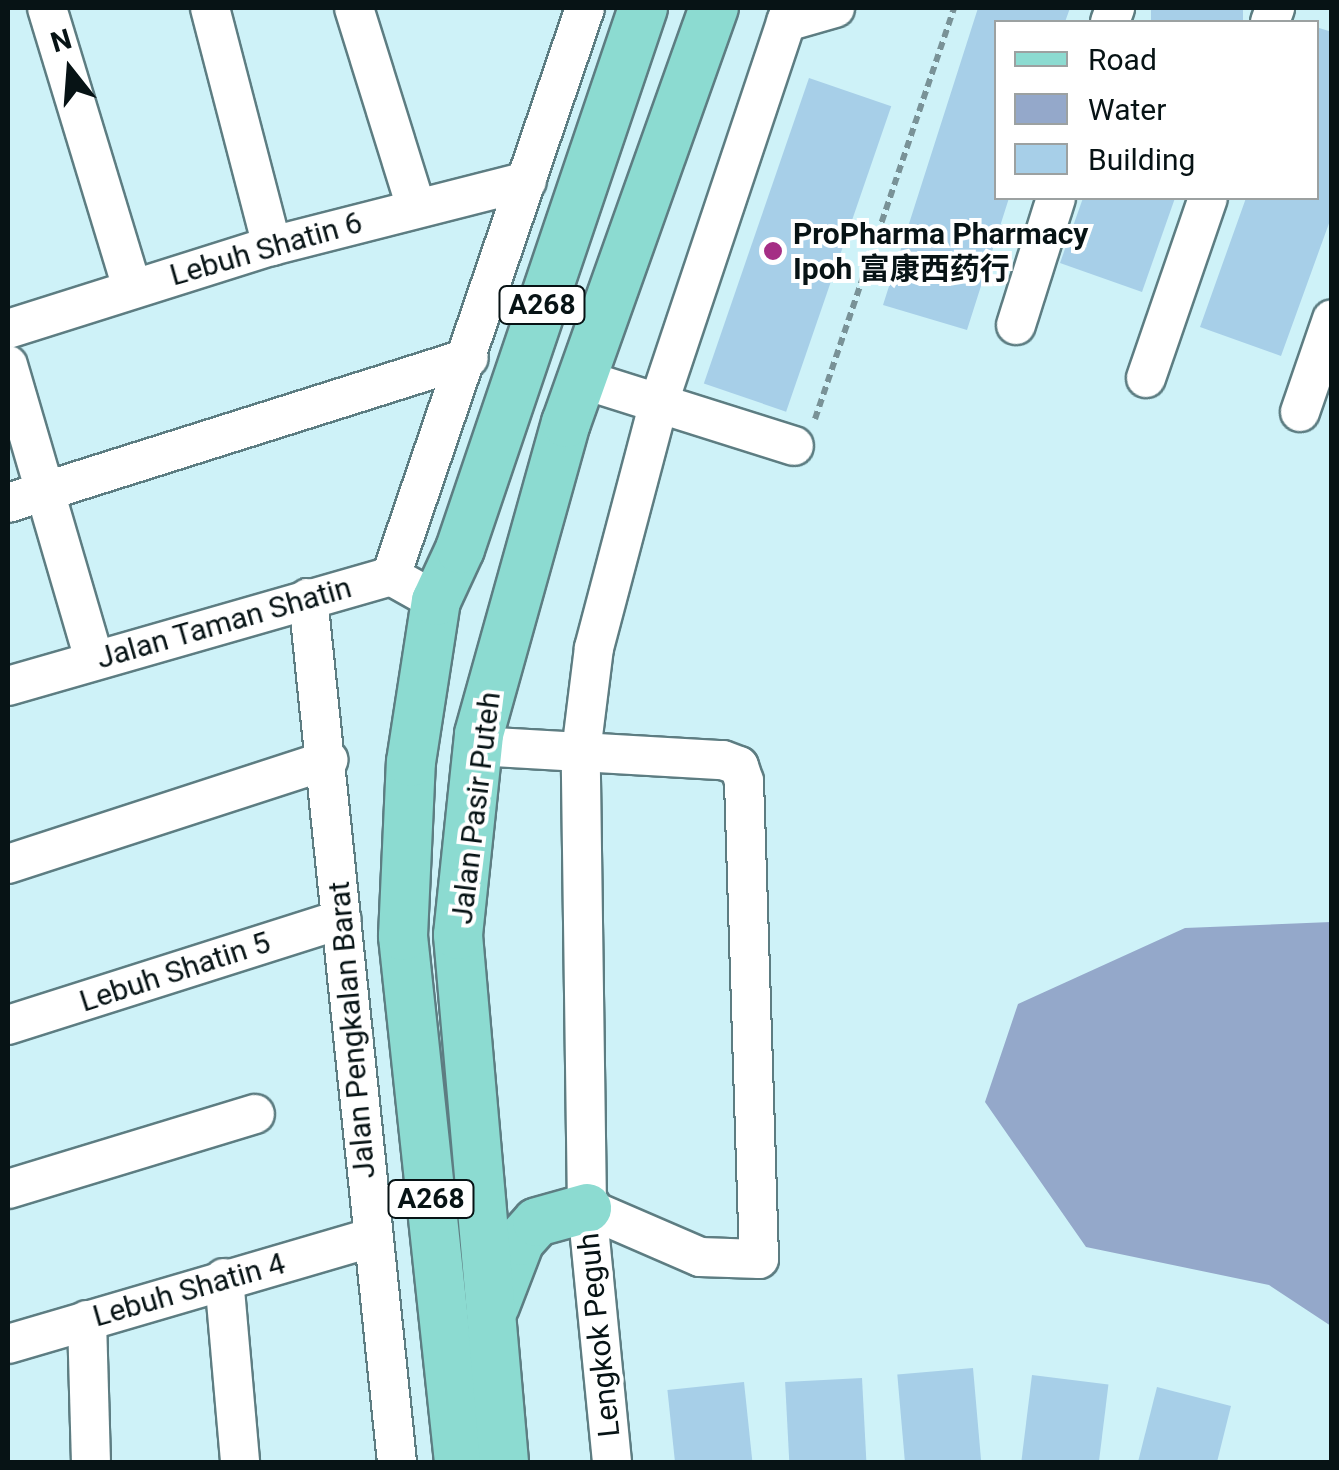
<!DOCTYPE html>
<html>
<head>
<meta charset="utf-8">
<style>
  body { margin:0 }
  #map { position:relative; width:1339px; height:1470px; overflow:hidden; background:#cef2f8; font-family:Roboto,"Noto Sans SC",sans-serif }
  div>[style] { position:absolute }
  .water>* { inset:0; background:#94a8ca }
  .building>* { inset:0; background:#a7cfe8; transform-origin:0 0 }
  .path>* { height:6px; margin-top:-3px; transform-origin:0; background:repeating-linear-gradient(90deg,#799297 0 8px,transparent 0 13px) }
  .roads { filter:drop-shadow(2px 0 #5d7d82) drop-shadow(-2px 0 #5d7d82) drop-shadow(0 2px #5d7d82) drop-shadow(0 -2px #5d7d82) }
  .minor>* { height:38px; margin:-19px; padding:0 19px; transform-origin:19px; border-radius:19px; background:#fff }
  .major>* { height:48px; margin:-24px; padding:0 24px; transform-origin:24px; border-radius:24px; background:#8cdbd1 }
  .dots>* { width:28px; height:28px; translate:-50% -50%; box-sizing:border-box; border:5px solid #fff; border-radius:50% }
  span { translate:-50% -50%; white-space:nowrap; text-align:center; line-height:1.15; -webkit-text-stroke:8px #fff; paint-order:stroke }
  .shield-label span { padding:2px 8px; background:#fff; border:2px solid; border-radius:8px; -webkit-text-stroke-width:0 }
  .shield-label { font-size:28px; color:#071315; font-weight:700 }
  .poi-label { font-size:30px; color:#071315; font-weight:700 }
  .left { translate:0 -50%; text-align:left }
  .street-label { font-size:30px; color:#071315 }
  .frame { position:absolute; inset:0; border:10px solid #071315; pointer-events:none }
  .legend { position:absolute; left:994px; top:20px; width:325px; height:180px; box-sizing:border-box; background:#fff; border:2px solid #9ca1a1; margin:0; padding:12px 18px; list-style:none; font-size:30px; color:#071315 }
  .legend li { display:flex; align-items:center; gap:20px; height:50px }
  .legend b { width:50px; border:2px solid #9ca1a1 }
  .north { position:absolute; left:20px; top:20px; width:100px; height:100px; -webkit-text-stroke:8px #fff; paint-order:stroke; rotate:343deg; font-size:28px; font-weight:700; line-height:40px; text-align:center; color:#071315 }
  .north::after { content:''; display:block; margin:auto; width:35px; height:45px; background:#071315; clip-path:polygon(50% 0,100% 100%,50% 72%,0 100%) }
</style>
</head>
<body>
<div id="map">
  <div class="water">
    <i style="clip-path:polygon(1331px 922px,1331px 1326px,1269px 1285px,1086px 1247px,985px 1102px,1018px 1004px,1185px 928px)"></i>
  </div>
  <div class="building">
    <i style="clip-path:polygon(978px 8px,1070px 8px,1065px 22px,996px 22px,996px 198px,1009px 198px,967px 330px,883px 305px)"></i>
    <i style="left:1151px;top:8px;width:92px;height:15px"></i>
    <i style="clip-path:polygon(1316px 27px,1332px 32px,1332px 215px,1281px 356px,1200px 327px,1246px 198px,1316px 198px)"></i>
    <i style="left:809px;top:78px;width:87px;height:323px;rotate:19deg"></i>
    <i style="clip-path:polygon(1083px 198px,1175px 198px,1142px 292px,1060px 263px)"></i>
    <i style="left:973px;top:1368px;width:94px;height:76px;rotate:85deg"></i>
    <i style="left:1032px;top:1375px;width:77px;height:88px;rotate:7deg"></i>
    <i style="left:862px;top:1378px;width:84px;height:77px;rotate:87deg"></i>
    <i style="left:744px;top:1382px;width:81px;height:77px;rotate:84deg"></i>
    <i style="clip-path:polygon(1157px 1387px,1231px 1406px,1217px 1462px,1138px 1462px)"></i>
  </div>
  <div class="path">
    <i style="left:815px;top:419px;width:434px;rotate:-71.3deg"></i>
  </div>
  <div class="roads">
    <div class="minor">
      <i style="left:47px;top:8px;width:293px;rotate:73.1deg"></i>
      <i style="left:210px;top:8px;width:246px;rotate:75.4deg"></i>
      <i style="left:354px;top:8px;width:208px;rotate:72.7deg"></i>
      <i style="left:786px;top:22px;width:51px;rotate:-15.9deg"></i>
      <i style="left:1110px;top:22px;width:15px;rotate:-70deg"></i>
      <i style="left:1270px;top:22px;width:15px;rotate:-70deg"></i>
      <i style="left:1016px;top:325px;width:133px;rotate:-72.5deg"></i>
      <i style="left:8px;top:329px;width:277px;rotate:-17.5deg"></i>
      <i style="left:272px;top:246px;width:263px;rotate:-14.3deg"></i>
      <i style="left:8px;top:365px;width:306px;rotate:73.7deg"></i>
      <i style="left:1146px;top:378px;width:190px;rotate:-71deg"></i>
      <i style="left:585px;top:380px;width:219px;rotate:17.5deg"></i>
      <i style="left:1300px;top:412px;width:98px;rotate:-71deg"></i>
      <i style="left:8px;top:503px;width:483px;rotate:-17.5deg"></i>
      <i style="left:391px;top:576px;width:600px;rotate:-71.14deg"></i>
      <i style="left:308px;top:598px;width:869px;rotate:84.12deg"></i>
      <i style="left:8px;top:686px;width:398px;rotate:-16deg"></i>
      <i style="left:391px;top:576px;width:51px;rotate:29.1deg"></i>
      <i style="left:477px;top:746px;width:246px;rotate:3.3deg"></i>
      <i style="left:723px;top:760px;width:17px;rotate:21deg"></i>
      <i style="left:739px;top:766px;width:16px;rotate:72deg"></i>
      <i style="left:744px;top:781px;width:478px;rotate:88.2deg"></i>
      <i style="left:759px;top:1259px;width:59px;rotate:-178.1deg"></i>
      <i style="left:700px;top:1257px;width:123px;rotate:-156.6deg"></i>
      <i style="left:8px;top:864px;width:337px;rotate:-18deg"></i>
      <i style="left:8px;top:1025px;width:350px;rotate:-17.6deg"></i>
      <i style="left:8px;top:1189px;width:258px;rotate:-16.9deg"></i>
      <i style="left:224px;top:1278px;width:185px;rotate:85deg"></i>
      <i style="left:87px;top:1320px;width:142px;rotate:88.4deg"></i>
      <i style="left:8px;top:1344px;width:378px;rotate:-16.3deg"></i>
      <i style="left:612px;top:1462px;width:255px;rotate:-95.6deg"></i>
      <i style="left:587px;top:1208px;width:456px;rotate:-90.8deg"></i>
      <i style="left:581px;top:752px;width:105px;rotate:-82.9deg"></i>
      <i style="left:594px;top:648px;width:254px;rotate:-75.2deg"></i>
      <i style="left:659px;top:402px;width:416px;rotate:-71.5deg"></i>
    </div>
    <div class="major">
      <i style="left:495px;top:1306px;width:70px;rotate:-69deg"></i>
      <i style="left:520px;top:1241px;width:25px;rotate:-48deg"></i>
      <i style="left:537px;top:1222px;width:52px;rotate:-15.6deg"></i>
      <i style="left:459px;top:1462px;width:529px;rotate:-96.08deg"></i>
      <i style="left:403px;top:936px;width:174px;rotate:-87.4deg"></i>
      <i style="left:411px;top:762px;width:163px;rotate:-81.2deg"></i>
      <i style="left:436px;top:601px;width:57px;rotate:-65.2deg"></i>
      <i style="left:460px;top:549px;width:571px;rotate:-71.31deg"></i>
      <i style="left:504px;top:1462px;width:529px;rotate:-94.99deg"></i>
      <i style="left:458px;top:935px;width:202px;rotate:-84deg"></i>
      <i style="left:479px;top:734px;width:323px;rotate:-74.4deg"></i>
      <i style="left:566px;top:423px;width:441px;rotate:-70.4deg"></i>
    </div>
  </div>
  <div class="dots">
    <i style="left:773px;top:251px;background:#a52e85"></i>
  </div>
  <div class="shield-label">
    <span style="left:542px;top:305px">A268</span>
    <span style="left:431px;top:1199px">A268</span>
  </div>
  <div class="poi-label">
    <span class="left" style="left:793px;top:251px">ProPharma Pharmacy<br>Ipoh 富康西药行</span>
  </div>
  <div class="street-label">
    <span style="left:266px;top:249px;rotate:-16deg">Lebuh Shatin 6</span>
    <span style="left:224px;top:623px;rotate:-16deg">Jalan Taman Shatin</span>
    <span style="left:476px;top:808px;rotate:-83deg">Jalan Pasir Puteh</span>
    <span style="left:175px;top:972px;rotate:-18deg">Lebuh Shatin 5</span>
    <span style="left:352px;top:1030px;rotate:-95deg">Jalan Pengkalan Barat</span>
    <span style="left:189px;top:1290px;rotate:-16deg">Lebuh Shatin 4</span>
    <span style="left:599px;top:1335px;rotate:-96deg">Lengkok Peguh</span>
  </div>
  <div class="frame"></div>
  <ul class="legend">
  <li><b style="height:12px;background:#8cdbd1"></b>Road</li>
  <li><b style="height:28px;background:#94a8ca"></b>Water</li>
  <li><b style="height:28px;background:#a7cfe8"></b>Building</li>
  </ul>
  <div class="north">N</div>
</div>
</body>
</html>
